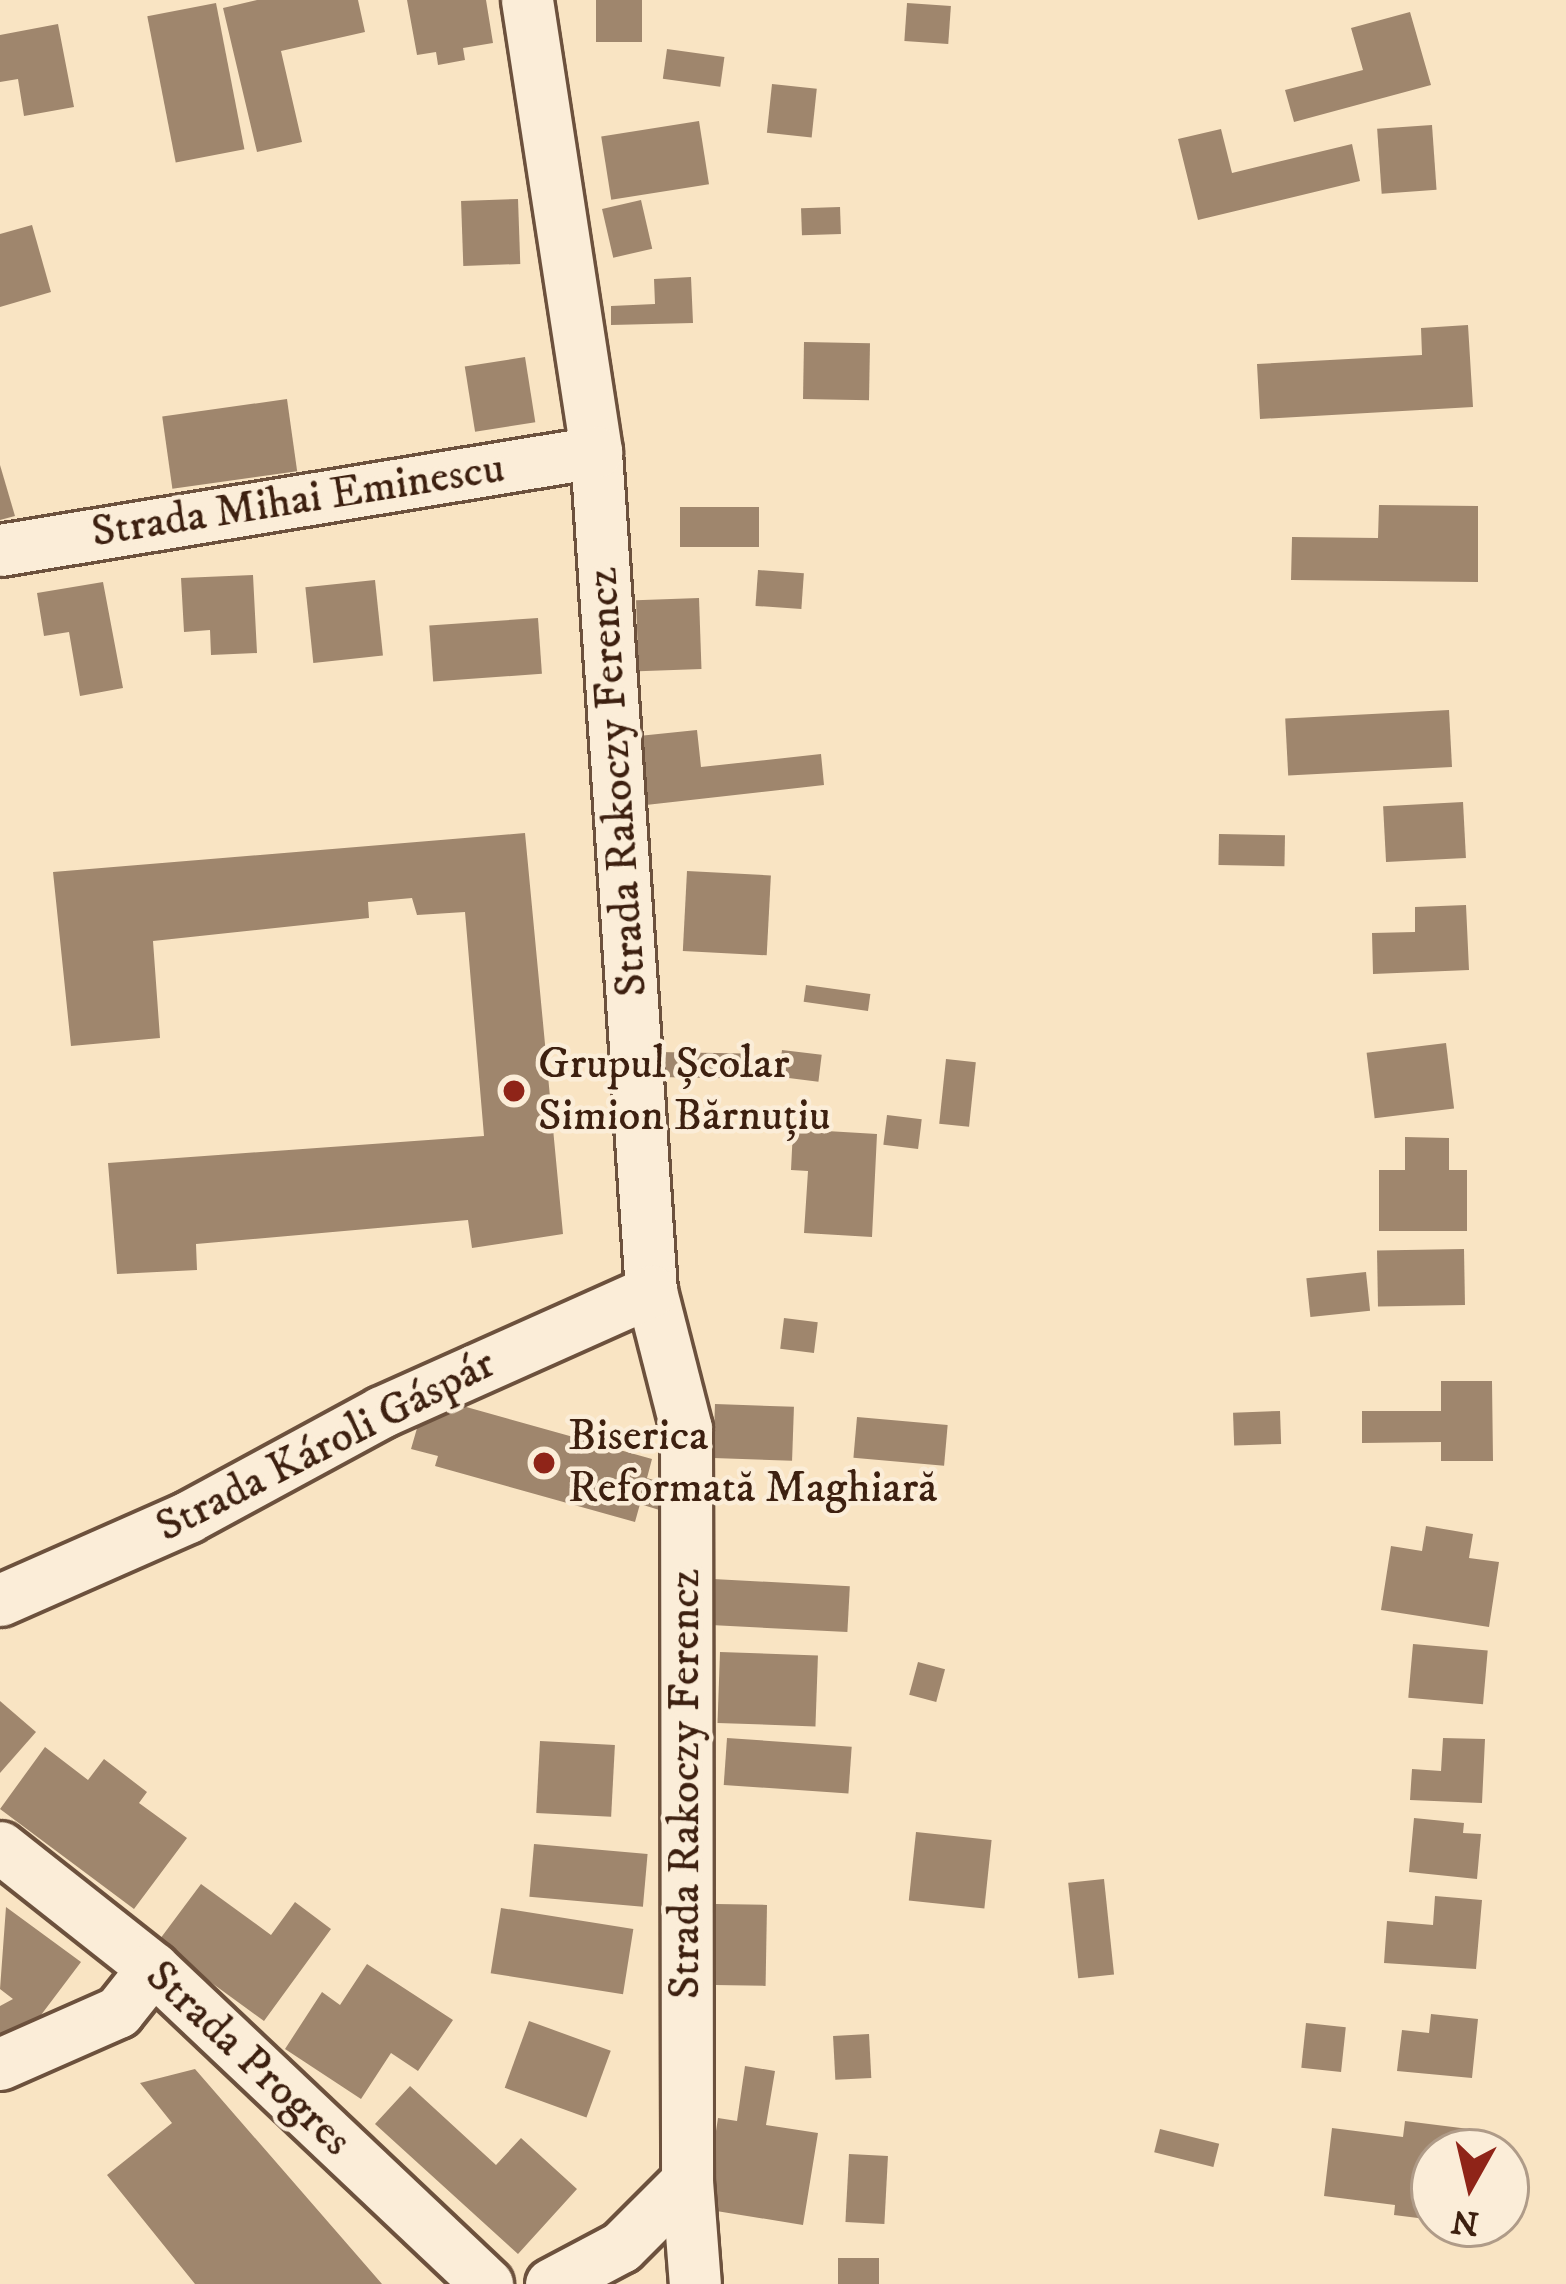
<!DOCTYPE html>
<html>
<head>
<meta charset="utf-8">
<style>
  body { margin:0 }
  #map { position:relative; width:1566px; height:2284px; overflow:hidden; background:#f9e4c3; font-family:"IM FELL DW Pica",serif }
  div>[style] { position:absolute }
  .building>* { inset:0; background:#9f866d; transform-origin:0 0 }
  .roads { filter:drop-shadow(3px 0 #6c513d) drop-shadow(-3px 0 #6c513d) drop-shadow(0 3px #6c513d) drop-shadow(0 -3px #6c513d) }
  .minor>* { height:51px; margin:-25.5px; padding:0 25.5px; transform-origin:25.5px; border-radius:25.5px; background:#fbedd8 }
  .dots>* { width:33px; height:33px; translate:-50% -50%; box-sizing:border-box; border:6px solid #fbedd8; border-radius:50% }
  span { translate:-50% -50%; white-space:nowrap; text-align:center; line-height:1.15; -webkit-text-stroke:9px #fbedd8; paint-order:stroke }
  .street-label { font-size:45px; color:#3d2010 }
  .poi-label { font-size:45px; color:#3d2010 }
  .left { translate:0 -50%; text-align:left }
  .north { position:absolute; left:1410px; top:2128px; width:120px; height:120px; box-sizing:border-box; background:#fbedd8; border:3px solid #af9b88; border-radius:50%; rotate:188deg; font-size:33px; font-weight:700; line-height:48px; text-align:center; color:#3d2010 }
  .north::after { content:''; display:block; margin:auto; width:42px; height:54px; background:#8f2418; clip-path:polygon(50% 0,100% 100%,50% 72%,0 100%) }
</style>
</head>
<body>
<div id="map">
  <div class="building">
    <i style="clip-path:polygon(257px 0,358px 0,365px 32px,281px 51px,302px 142px,257px 152px,223px 8px)"></i>
    <i style="clip-path:polygon(407px 0,486px 0,493px 43px,463px 48px,465px 60px,438px 65px,436px 52px,417px 55px)"></i>
    <i style="left:596px;top:0;width:46px;height:42px"></i>
    <i style="left:216px;top:3px;width:149px;height:70px;rotate:79deg"></i>
    <i style="left:907px;top:3px;width:44px;height:38px;rotate:4deg"></i>
    <i style="clip-path:polygon(1410px 12px,1431px 85px,1294px 122px,1285px 90px,1363px 70px,1351px 28px)"></i>
    <i style="clip-path:polygon(58px 24px,74px 107px,24px 116px,18px 79px,0 82px,0 35px)"></i>
    <i style="left:667px;top:49px;width:58px;height:30px;rotate:8deg"></i>
    <i style="left:772px;top:84px;width:45px;height:49px;rotate:6deg"></i>
    <i style="left:699px;top:121px;width:64px;height:99px;rotate:81deg"></i>
    <i style="left:1432px;top:125px;width:65px;height:55px;rotate:86deg"></i>
    <i style="clip-path:polygon(1221px 129px,1232px 173px,1352px 144px,1360px 181px,1198px 220px,1178px 139px)"></i>
    <i style="left:518px;top:199px;width:65px;height:57px;rotate:88deg"></i>
    <i style="left:641px;top:200px;width:50px;height:40px;rotate:77deg"></i>
    <i style="left:840px;top:207px;width:27px;height:39px;rotate:88deg"></i>
    <i style="clip-path:polygon(32px 225px,51px 292px,0 307px,0 234px)"></i>
    <i style="clip-path:polygon(691px 277px,693px 323px,611px 325px,611px 306px,655px 304px,654px 279px)"></i>
    <i style="clip-path:polygon(1468px 325px,1473px 407px,1260px 419px,1257px 364px,1422px 355px,1421px 328px)"></i>
    <i style="left:804px;top:342px;width:66px;height:57px;rotate:1deg"></i>
    <i style="left:525px;top:357px;width:66px;height:61px;rotate:81deg"></i>
    <i style="left:287px;top:399px;width:73px;height:126px;rotate:82deg"></i>
    <i style="clip-path:polygon(0 465px,15px 516px,0 520px)"></i>
    <i style="clip-path:polygon(1379px 505px,1478px 506px,1478px 582px,1291px 580px,1292px 537px,1378px 538px)"></i>
    <i style="left:680px;top:507px;width:79px;height:40px"></i>
    <i style="left:758px;top:570px;width:46px;height:36px;rotate:4deg"></i>
    <i style="clip-path:polygon(253px 575px,257px 653px,211px 655px,210px 630px,184px 632px,181px 578px)"></i>
    <i style="left:375px;top:580px;width:76px;height:70px;rotate:84deg"></i>
    <i style="clip-path:polygon(103px 582px,123px 688px,80px 696px,69px 632px,44px 636px,37px 593px)"></i>
    <i style="left:699px;top:598px;width:71px;height:63px;rotate:88deg"></i>
    <i style="left:538px;top:618px;width:56px;height:109px;rotate:86deg"></i>
    <i style="left:1449px;top:710px;width:57px;height:164px;rotate:87deg"></i>
    <i style="clip-path:polygon(697px 730px,701px 767px,821px 754px,824px 785px,637px 806px,629px 737px)"></i>
    <i style="left:1463px;top:802px;width:56px;height:80px;rotate:87deg"></i>
    <i style="clip-path:polygon(525px 833px,563px 1234px,472px 1248px,468px 1220px,196px 1244px,197px 1270px,117px 1274px,108px 1163px,484px 1136px,465px 912px,417px 915px,412px 898px,368px 902px,369px 918px,153px 941px,160px 1038px,71px 1046px,53px 872px)"></i>
    <i style="left:1219px;top:834px;width:66px;height:31px;rotate:1deg"></i>
    <i style="left:687px;top:871px;width:84px;height:80px;rotate:3deg"></i>
    <i style="clip-path:polygon(1466px 905px,1469px 970px,1373px 974px,1372px 933px,1415px 932px,1415px 907px)"></i>
    <i style="left:806px;top:985px;width:65px;height:17px;rotate:8deg"></i>
    <i style="left:1446px;top:1043px;width:66px;height:80px;rotate:83deg"></i>
    <i style="left:782px;top:1050px;width:40px;height:27px;rotate:7deg"></i>
    <i style="left:657px;top:1052px;width:88px;height:25px;rotate:1deg"></i>
    <i style="left:946px;top:1059px;width:30px;height:65px;rotate:6deg"></i>
    <i style="left:887px;top:1115px;width:35px;height:30px;rotate:7deg"></i>
    <i style="clip-path:polygon(793px 1129px,877px 1134px,872px 1237px,804px 1233px,808px 1171px,791px 1170px)"></i>
    <i style="clip-path:polygon(1405px 1137px,1449px 1138px,1449px 1170px,1467px 1170px,1467px 1231px,1379px 1231px,1379px 1170px,1405px 1170px)"></i>
    <i style="left:1464px;top:1249px;width:56px;height:87px;rotate:89deg"></i>
    <i style="left:1366px;top:1272px;width:39px;height:60px;rotate:84deg"></i>
    <i style="left:784px;top:1318px;width:34px;height:31px;rotate:7deg"></i>
    <i style="clip-path:polygon(1441px 1381px,1492px 1381px,1493px 1461px,1441px 1461px,1441px 1442px,1362px 1443px,1362px 1411px,1441px 1411px)"></i>
    <i style="clip-path:polygon(452px 1403px,652px 1459px,647px 1478px,677px 1487px,669px 1513px,640px 1504px,635px 1522px,435px 1466px,438px 1456px,411px 1449px,424px 1404px,450px 1411px)"></i>
    <i style="left:715px;top:1404px;width:79px;height:54px;rotate:2deg"></i>
    <i style="left:1280px;top:1411px;width:33px;height:47px;rotate:88deg"></i>
    <i style="left:857px;top:1417px;width:91px;height:41px;rotate:5deg"></i>
    <i style="clip-path:polygon(1426px 1526px,1473px 1534px,1469px 1558px,1499px 1562px,1489px 1627px,1381px 1610px,1391px 1546px,1422px 1551px)"></i>
    <i style="left:713px;top:1579px;width:137px;height:46px;rotate:3deg"></i>
    <i style="left:1413px;top:1644px;width:75px;height:54px;rotate:5deg"></i>
    <i style="left:720px;top:1652px;width:98px;height:71px;rotate:2deg"></i>
    <i style="left:918px;top:1662px;width:28px;height:34px;rotate:15deg"></i>
    <i style="clip-path:polygon(0 1701px,36px 1732px,0 1773px)"></i>
    <i style="left:727px;top:1738px;width:125px;height:47px;rotate:4deg"></i>
    <i style="clip-path:polygon(1443px 1738px,1485px 1739px,1482px 1803px,1410px 1800px,1412px 1769px,1441px 1771px)"></i>
    <i style="left:540px;top:1741px;width:75px;height:72px;rotate:3deg"></i>
    <i style="clip-path:polygon(45px 1747px,88px 1780px,104px 1759px,147px 1792px,139px 1803px,187px 1838px,134px 1909px,0 1809px)"></i>
    <i style="clip-path:polygon(1414px 1818px,1464px 1823px,1463px 1833px,1481px 1834px,1477px 1879px,1409px 1872px)"></i>
    <i style="left:916px;top:1832px;width:76px;height:69px;rotate:6deg"></i>
    <i style="left:534px;top:1844px;width:114px;height:53px;rotate:5deg"></i>
    <i style="left:1104px;top:1879px;width:96px;height:36px;rotate:84deg"></i>
    <i style="clip-path:polygon(201px 1884px,271px 1935px,295px 1902px,331px 1929px,264px 2021px,157px 1943px)"></i>
    <i style="clip-path:polygon(1435px 1896px,1482px 1900px,1476px 1969px,1384px 1963px,1387px 1921px,1433px 1925px)"></i>
    <i style="left:716px;top:1904px;width:51px;height:81px;rotate:1deg"></i>
    <i style="clip-path:polygon(6px 1907px,81px 1962px,41px 2015px,0 2040px,0 2006px,13px 1999px,0 1989px)"></i>
    <i style="left:501px;top:1908px;width:134px;height:66px;rotate:9deg"></i>
    <i style="clip-path:polygon(367px 1964px,453px 2020px,418px 2071px,391px 2053px,361px 2099px,285px 2049px,322px 1992px,340px 2005px)"></i>
    <i style="clip-path:polygon(1431px 2014px,1478px 2019px,1472px 2078px,1397px 2071px,1402px 2030px,1429px 2033px)"></i>
    <i style="left:529px;top:2021px;width:87px;height:71px;rotate:20deg"></i>
    <i style="left:1306px;top:2023px;width:40px;height:45px;rotate:6deg"></i>
    <i style="left:869px;top:2034px;width:44px;height:36px;rotate:87deg"></i>
    <i style="clip-path:polygon(745px 2066px,775px 2071px,766px 2125px,818px 2133px,803px 2225px,704px 2209px,718px 2118px,737px 2121px)"></i>
    <i style="clip-path:polygon(195px 2069px,382px 2284px,195px 2284px,107px 2175px,172px 2123px,140px 2083px)"></i>
    <i style="clip-path:polygon(410px 2086px,496px 2165px,521px 2138px,577px 2189px,518px 2254px,375px 2124px)"></i>
    <i style="clip-path:polygon(1405px 2121px,1469px 2129px,1467px 2152px,1434px 2152px,1434px 2220px,1394px 2215px,1395px 2205px,1324px 2196px,1332px 2128px,1403px 2137px)"></i>
    <i style="left:1160px;top:2129px;width:61px;height:24px;rotate:14deg"></i>
    <i style="left:849px;top:2154px;width:39px;height:68px;rotate:3deg"></i>
    <i style="left:879px;top:2258px;width:26px;height:41px;rotate:90deg"></i>
  </div>
  <div class="roads">
    <div class="minor">
      <i style="left:527px;top:0;width:457px;rotate:81.3deg"></i>
      <i style="left:596px;top:452px;width:841px;rotate:86.25deg"></i>
      <i style="left:651px;top:1291px;width:141px;rotate:75.7deg"></i>
      <i style="left:686px;top:1428px;width:753px;rotate:89.92deg"></i>
      <i style="left:687px;top:2181px;width:103px;rotate:85.6deg"></i>
      <i style="left:0;top:550px;width:604px;rotate:-9.34deg"></i>
      <i style="left:0;top:1600px;width:206px;rotate:-23.8deg"></i>
      <i style="left:188px;top:1517px;width:220px;rotate:-28.5deg"></i>
      <i style="left:381px;top:1412px;width:296px;rotate:-24.1deg"></i>
      <i style="left:0;top:1847px;width:195px;rotate:38.3deg"></i>
      <i style="left:153px;top:1968px;width:460px;rotate:43.4deg"></i>
      <i style="left:0;top:2064px;width:129px;rotate:-23.8deg"></i>
      <i style="left:118px;top:2012px;width:56px;rotate:-51.5deg"></i>
      <i style="left:551px;top:2284px;width:79px;rotate:-27.9deg"></i>
      <i style="left:621px;top:2247px;width:93px;rotate:-45deg"></i>
    </div>
  </div>
  <div class="dots">
    <i style="left:514px;top:1091px;background:#8f2418"></i>
    <i style="left:544px;top:1463px;background:#8f2418"></i>
  </div>
  <div class="street-label">
    <span style="left:298px;top:501px;rotate:-9deg">Strada Mihai Eminescu</span>
    <span style="left:618px;top:782px;rotate:-94deg">Strada Rakoczy Ferencz</span>
    <span style="left:326px;top:1446px;rotate:-27deg">Strada Károli Gáspár</span>
    <span style="left:686px;top:1784px;rotate:-90deg">Strada Rakoczy Ferencz</span>
    <span style="left:248px;top:2059px;rotate:43deg">Strada Progres</span>
  </div>
  <div class="poi-label">
    <span class="left" style="left:538px;top:1091px">Grupul Școlar<br>Simion Bărnuțiu</span>
    <span class="left" style="left:568px;top:1463px">Biserica<br>Reformată Maghiară</span>
  </div>
  <div class="north">N</div>
</div>
</body>
</html>
